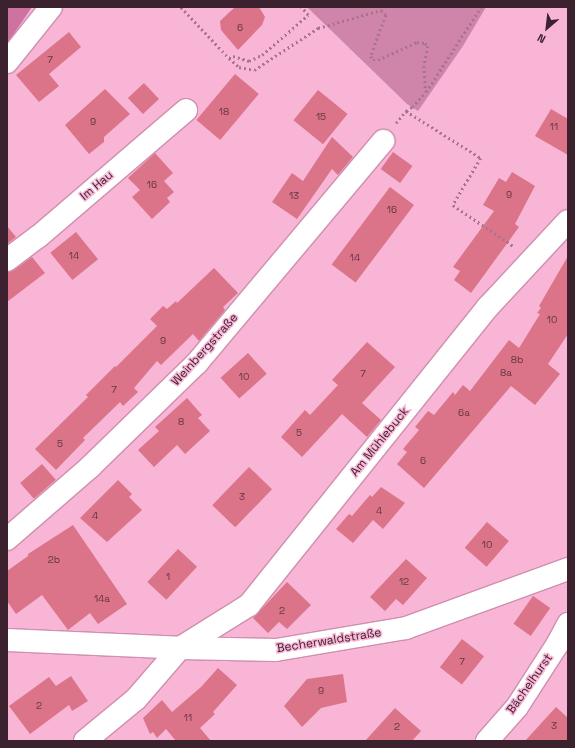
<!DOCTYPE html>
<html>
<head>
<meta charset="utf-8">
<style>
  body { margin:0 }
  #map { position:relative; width:575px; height:748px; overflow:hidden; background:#f8b5d5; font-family:"Space Grotesk",sans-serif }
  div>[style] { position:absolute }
  .green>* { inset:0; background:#cf85a9 }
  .forest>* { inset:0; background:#ce72a1 }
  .building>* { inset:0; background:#db7488; transform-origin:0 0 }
  .path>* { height:2.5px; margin-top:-1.25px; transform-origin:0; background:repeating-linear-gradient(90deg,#a6758d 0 2px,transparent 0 5px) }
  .roads { filter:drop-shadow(1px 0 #cf8fae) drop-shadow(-1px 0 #cf8fae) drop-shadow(0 1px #cf8fae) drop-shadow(0 -1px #cf8fae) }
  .minor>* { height:22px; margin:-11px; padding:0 11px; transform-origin:11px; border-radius:11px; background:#fff }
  span { translate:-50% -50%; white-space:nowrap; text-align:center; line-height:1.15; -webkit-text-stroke:3px #f8b5d5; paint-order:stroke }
  .number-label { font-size:10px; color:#643645 }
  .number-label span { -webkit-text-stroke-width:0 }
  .street-label { font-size:12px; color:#3c222f }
  .frame { position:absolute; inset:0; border:8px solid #3c222f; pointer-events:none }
  .north { position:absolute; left:527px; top:8px; width:40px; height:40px; -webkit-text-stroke:3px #f8b5d5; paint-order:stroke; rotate:208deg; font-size:11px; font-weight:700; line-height:16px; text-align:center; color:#3c222f }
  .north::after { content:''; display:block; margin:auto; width:14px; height:18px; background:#3c222f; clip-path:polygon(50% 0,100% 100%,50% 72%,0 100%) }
</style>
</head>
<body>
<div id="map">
  <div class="green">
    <i style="clip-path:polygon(307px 7px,486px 7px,463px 46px,418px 111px,407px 104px)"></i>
  </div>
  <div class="forest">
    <i style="clip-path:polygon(7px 7px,32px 7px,7px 44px)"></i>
  </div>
  <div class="building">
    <i style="clip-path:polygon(235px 7px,259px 7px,265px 17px,262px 25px,238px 50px,221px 30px,220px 21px)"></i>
    <i style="clip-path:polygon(69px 32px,81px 47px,49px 74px,59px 86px,39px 102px,16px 75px)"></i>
    <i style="left:235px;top:74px;width:31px;height:60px;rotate:40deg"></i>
    <i style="left:144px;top:83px;width:22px;height:22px;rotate:47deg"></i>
    <i style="clip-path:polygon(105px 89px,130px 114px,104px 137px,104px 142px,89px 154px,65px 125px)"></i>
    <i style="left:318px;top:90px;width:38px;height:39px;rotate:39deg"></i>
    <i style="clip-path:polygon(551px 109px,568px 119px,568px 155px,535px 136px)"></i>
    <i style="clip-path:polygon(332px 137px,353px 157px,338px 175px,332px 169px,297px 219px,272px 202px,292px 173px,303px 181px)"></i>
    <i style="left:393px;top:152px;width:24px;height:21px;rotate:36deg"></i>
    <i style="clip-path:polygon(155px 153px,173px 173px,164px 181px,174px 192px,167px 198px,170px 202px,152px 219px,132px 197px,140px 190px,128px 178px)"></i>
    <i style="clip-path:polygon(512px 172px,535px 186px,515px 224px,519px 227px,471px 293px,454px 280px,460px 271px,453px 267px,494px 211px,483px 205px,499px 178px,506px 182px)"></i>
    <i style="left:390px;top:187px;width:30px;height:97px;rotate:37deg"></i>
    <i style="clip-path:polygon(7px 226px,16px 237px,7px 244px)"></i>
    <i style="left:76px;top:232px;width:35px;height:33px;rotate:51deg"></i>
    <i style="clip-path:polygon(568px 256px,568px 334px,548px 364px,560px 374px,535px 405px,511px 386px,424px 488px,397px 464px,407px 452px,403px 449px,419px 430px,415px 427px,428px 411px,434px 415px,453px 392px,455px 395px,463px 385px,470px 391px,509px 340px,519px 348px,540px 314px,537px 313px,541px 308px,539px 306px)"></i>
    <i style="clip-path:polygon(32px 257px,45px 273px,7px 302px,7px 272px,14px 270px)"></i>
    <i style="clip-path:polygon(214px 268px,238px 293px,223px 307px,225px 310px,199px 341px,193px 334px,161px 365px,157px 361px,134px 388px,138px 392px,123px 406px,120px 402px,83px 438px,85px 440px,56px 470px,35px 449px,88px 397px,86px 395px,115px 366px,116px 367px,157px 326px,150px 319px,163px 306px,167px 309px,176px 301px,177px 303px)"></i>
    <i style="clip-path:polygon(367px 342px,395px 367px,362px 403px,381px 420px,367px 437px,342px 414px,302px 457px,281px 437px,305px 410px,310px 415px,338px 385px,332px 380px)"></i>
    <i style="left:248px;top:353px;width:28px;height:37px;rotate:48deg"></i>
    <i style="clip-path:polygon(187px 398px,202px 415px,198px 418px,210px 431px,185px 454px,177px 445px,154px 467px,138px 450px,159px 431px,155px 427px)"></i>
    <i style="left:42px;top:464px;width:21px;height:29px;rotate:49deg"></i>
    <i style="left:249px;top:467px;width:32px;height:53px;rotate:44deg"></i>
    <i style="clip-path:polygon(118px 480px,132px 494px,129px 497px,142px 510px,107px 542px,80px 518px)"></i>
    <i style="clip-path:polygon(381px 487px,405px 503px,383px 529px,373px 520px,353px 543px,336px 529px,349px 514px,352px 516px,370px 495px,372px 497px)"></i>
    <i style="left:487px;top:522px;width:29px;height:34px;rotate:41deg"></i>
    <i style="clip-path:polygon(73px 525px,127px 604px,98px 624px,90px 613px,68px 630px,42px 595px,16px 614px,7px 601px,7px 571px,28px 556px,28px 554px)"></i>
    <i style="left:178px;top:549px;width:26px;height:45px;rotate:43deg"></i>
    <i style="clip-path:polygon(406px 559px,427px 578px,403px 605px,396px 599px,385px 611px,370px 597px)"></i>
    <i style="clip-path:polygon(287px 582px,311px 605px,287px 629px,279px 622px,268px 633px,253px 618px)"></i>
    <i style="left:533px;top:596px;width:21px;height:34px;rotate:35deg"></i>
    <i style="left:462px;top:639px;width:28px;height:36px;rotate:38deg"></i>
    <i style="clip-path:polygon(218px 668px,237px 685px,213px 712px,215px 714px,200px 728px,211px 741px,176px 741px,166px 729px,157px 738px,153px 732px,150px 734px,143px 718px,162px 700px,172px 712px,201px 687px)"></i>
    <i style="clip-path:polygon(343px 674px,347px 702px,321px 708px,302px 727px,284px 706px,307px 679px)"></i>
    <i style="clip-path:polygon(71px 676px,88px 701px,72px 711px,69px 705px,30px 734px,9px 706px,49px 677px,56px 686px)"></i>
    <i style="clip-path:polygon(556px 707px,568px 718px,568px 741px,525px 741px)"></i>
    <i style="clip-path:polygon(395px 708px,421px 731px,412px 741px,365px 741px)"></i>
  </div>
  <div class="path">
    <i style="left:181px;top:7px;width:70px;rotate:46.7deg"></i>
    <i style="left:229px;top:58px;width:13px;rotate:42deg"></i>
    <i style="left:239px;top:67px;width:15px;rotate:11deg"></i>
    <i style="left:254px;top:70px;width:77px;rotate:-33.3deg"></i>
    <i style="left:318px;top:28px;width:66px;rotate:-15.9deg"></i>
    <i style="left:381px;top:10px;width:7px;rotate:45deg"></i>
    <i style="left:386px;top:15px;width:44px;rotate:110.1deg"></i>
    <i style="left:371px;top:56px;width:4px;rotate:63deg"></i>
    <i style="left:373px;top:60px;width:5px"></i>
    <i style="left:378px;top:60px;width:43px;rotate:-24.8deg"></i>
    <i style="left:417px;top:42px;width:8px;rotate:7deg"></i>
    <i style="left:425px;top:43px;width:4px;rotate:45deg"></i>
    <i style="left:428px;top:46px;width:20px;rotate:101deg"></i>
    <i style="left:424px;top:66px;width:26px;rotate:86deg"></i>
    <i style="left:229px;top:58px;width:4px;rotate:-27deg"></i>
    <i style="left:233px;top:56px;width:17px;rotate:17deg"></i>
    <i style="left:249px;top:61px;width:14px;rotate:-25deg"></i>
    <i style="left:262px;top:55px;width:61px;rotate:-41deg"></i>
    <i style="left:308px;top:15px;width:11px;rotate:-131deg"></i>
    <i style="left:406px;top:111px;width:89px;rotate:32.1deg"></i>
    <i style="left:481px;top:158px;width:55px;rotate:120.8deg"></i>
    <i style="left:453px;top:205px;width:73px;rotate:34.3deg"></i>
    <i style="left:396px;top:123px;width:16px;rotate:-50deg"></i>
    <i style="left:406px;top:111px;width:7px;rotate:-34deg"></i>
    <i style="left:412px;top:107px;width:21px;rotate:-47deg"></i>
    <i style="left:426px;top:92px;width:101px;rotate:-57.1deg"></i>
  </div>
  <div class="roads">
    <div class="minor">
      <i style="left:7px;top:62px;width:70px;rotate:-51.3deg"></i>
      <i style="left:7px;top:260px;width:39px;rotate:-37deg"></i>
      <i style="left:38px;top:237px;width:195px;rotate:-40.6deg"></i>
      <i style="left:7px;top:539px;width:110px;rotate:-40.9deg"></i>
      <i style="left:90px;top:467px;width:149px;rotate:-44.2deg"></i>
      <i style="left:197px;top:363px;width:290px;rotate:-50deg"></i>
      <i style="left:7px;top:640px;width:173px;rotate:2.6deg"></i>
      <i style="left:180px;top:648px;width:96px;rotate:1.2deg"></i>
      <i style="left:276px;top:650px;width:132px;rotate:-9.6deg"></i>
      <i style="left:406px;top:628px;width:172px;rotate:-20deg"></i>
      <i style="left:85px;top:741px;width:66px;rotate:-39.5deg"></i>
      <i style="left:136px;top:699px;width:67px;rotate:-49.2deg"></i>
      <i style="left:180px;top:648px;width:81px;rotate:-31.9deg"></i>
      <i style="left:249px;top:605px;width:382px;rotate:-51.3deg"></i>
      <i style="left:488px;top:307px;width:117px;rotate:-47.1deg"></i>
      <i style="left:487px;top:741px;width:45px;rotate:-48.6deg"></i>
      <i style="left:517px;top:707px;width:74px;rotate:-57.2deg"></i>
      <i style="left:557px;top:645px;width:24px;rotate:-62deg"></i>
    </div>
  </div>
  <div class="number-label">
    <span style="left:240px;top:28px">6</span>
    <span style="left:50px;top:60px">7</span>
    <span style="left:224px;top:112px">18</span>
    <span style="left:321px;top:117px">15</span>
    <span style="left:93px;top:122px">9</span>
    <span style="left:554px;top:127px">11</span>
    <span style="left:152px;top:185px">16</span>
    <span style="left:509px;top:195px">9</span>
    <span style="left:294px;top:196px">13</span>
    <span style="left:392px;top:210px">16</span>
    <span style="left:74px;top:256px">14</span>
    <span style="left:355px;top:258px">14</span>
    <span style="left:552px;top:320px">10</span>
    <span style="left:163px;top:341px">9</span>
    <span style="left:517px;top:360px">8b</span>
    <span style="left:506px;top:373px">8a</span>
    <span style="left:363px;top:374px">7</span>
    <span style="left:244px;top:377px">10</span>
    <span style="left:114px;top:390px">7</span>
    <span style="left:464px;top:413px">6a</span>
    <span style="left:181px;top:422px">8</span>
    <span style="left:299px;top:433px">5</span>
    <span style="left:60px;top:444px">5</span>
    <span style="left:423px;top:461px">6</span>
    <span style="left:242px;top:497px">3</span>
    <span style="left:379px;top:511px">4</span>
    <span style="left:95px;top:516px">4</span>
    <span style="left:487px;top:545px">10</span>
    <span style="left:54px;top:560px">2b</span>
    <span style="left:168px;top:577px">1</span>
    <span style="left:404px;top:582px">12</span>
    <span style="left:102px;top:599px">14a</span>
    <span style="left:282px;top:611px">2</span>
    <span style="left:462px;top:662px">7</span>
    <span style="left:321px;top:691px">9</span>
    <span style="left:39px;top:706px">2</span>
    <span style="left:188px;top:718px">11</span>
    <span style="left:554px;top:726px">3</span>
    <span style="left:397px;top:727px">2</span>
  </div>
  <div class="street-label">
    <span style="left:97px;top:186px;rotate:-40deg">Im Hau</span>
    <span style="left:205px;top:350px;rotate:-48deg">Weinbergstraße</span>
    <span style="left:380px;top:442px;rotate:-51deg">Am Mühlebuck</span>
    <span style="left:329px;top:641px;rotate:-9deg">Becherwaldstraße</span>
    <span style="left:530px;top:684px;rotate:-55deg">Bächelhurst</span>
  </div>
  <div class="frame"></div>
  <div class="north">N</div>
</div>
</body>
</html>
